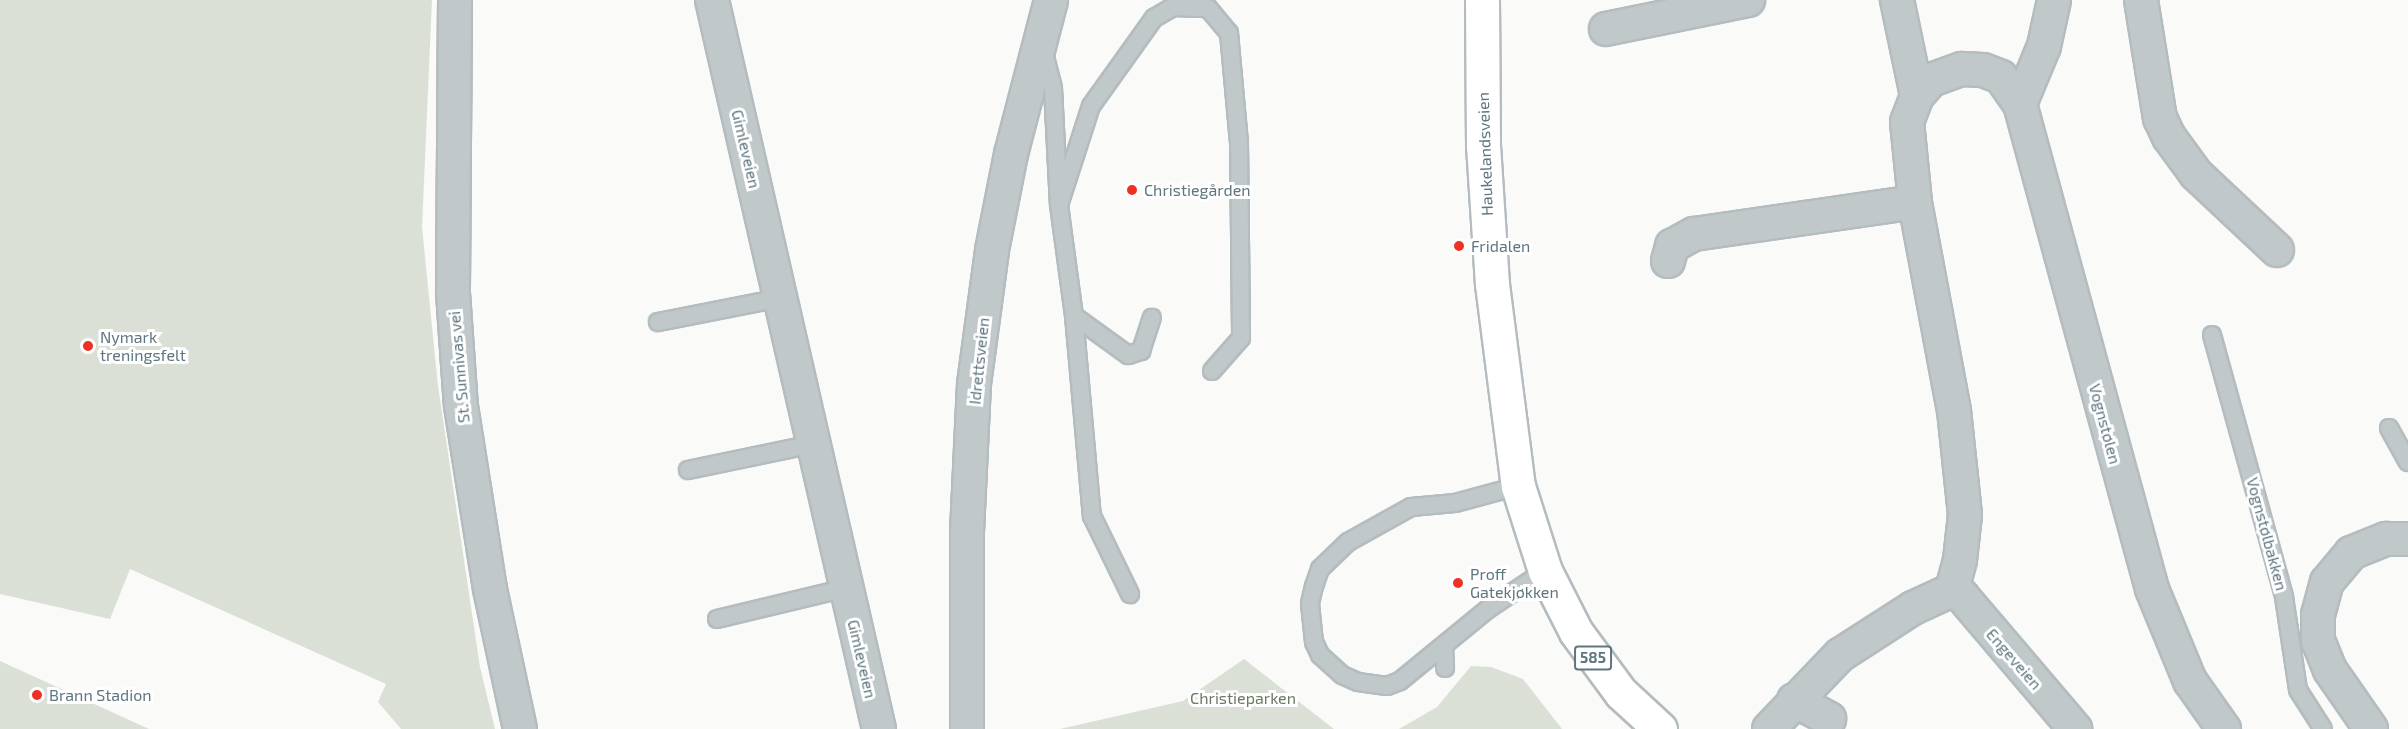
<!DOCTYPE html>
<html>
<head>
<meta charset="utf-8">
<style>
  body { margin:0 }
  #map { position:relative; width:2408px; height:729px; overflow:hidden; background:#fafaf8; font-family:"Exo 2",sans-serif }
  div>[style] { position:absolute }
  .green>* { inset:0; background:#dbe0d7 }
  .roads { filter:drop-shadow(2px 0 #b4bcbf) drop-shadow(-2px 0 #b4bcbf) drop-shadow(0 2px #b4bcbf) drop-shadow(0 -2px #b4bcbf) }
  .service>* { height:16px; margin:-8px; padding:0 8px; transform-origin:8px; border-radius:8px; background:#c0c8ca }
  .minor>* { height:32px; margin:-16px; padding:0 16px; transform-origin:16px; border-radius:16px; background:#c0c8ca }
  .primary>* { height:33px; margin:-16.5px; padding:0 16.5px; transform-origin:16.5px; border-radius:16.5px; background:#fff }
  .dots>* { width:16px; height:16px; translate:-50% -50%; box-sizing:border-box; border:3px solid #fff; border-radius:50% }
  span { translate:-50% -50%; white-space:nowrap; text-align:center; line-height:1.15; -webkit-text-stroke:6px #fff; paint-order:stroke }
  .shield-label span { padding:2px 4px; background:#fff; border:2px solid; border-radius:4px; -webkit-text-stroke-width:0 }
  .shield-label { font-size:15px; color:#5e767f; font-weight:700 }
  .street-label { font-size:16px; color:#5e767f }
  .poi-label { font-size:16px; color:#5e767f }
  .left { translate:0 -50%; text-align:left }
  .park-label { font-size:16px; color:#6b7b63 }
</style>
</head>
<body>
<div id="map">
  <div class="green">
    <i style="clip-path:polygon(0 0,432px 0,422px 227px,438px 386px,480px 667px,495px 729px,401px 729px,378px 702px,386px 684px,130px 569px,110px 619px,0 594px)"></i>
    <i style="clip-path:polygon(1244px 659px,1334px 729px,1060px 729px,1183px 701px)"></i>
    <i style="clip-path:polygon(0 661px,149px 729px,0 729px)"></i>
    <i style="clip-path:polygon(1471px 666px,1491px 667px,1523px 679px,1562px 729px,1399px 729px,1437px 707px)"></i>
  </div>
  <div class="roads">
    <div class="service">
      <i style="left:1043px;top:49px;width:40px;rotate:75.6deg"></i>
      <i style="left:1053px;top:88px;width:117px;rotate:87.1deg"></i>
      <i style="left:1059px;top:205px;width:112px;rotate:82.3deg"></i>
      <i style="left:1074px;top:316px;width:201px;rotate:84.9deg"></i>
      <i style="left:1092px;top:516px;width:87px;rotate:64deg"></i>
      <i style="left:1059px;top:205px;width:104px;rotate:-72.1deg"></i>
      <i style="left:1091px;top:106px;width:108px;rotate:-54.4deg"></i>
      <i style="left:1154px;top:18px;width:22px;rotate:-30deg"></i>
      <i style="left:1173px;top:7px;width:35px;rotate:2deg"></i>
      <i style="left:1208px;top:8px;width:33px;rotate:50deg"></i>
      <i style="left:1229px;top:33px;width:109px;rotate:84.8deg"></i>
      <i style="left:1239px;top:142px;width:196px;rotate:89.4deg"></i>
      <i style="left:1241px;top:338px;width:44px;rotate:131.3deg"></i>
      <i style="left:1074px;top:316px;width:67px;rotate:35.8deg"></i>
      <i style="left:1128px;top:355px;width:14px;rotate:-17deg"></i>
      <i style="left:1141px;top:351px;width:35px;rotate:-72deg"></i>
      <i style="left:658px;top:322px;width:124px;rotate:-11.1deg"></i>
      <i style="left:2212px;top:335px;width:272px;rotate:74.6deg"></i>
      <i style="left:2284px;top:597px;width:94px;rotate:81.4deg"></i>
      <i style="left:2298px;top:690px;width:46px;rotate:57.3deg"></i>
      <i style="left:2389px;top:428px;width:39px;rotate:61deg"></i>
      <i style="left:688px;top:470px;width:128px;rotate:-11.7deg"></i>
      <i style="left:1518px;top:486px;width:65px;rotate:164.9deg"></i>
      <i style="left:1455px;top:503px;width:44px;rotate:174.8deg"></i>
      <i style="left:1411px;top:507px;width:72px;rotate:150.9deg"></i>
      <i style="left:1348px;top:542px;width:39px;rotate:136deg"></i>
      <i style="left:1320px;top:569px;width:18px;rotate:109deg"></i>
      <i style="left:1314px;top:586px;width:18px;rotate:103deg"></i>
      <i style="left:1310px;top:604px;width:38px;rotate:84deg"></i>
      <i style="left:1314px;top:642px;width:14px;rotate:65deg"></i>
      <i style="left:1320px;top:655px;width:30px;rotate:42deg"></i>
      <i style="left:1342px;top:675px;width:17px;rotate:24deg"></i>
      <i style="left:1358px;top:682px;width:29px;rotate:8deg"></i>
      <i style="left:1387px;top:686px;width:14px;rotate:-21deg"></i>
      <i style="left:1400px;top:681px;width:114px;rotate:-39.3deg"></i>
      <i style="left:1488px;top:609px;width:69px;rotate:-33.7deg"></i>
      <i style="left:717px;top:619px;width:133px;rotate:-13.5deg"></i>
      <i style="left:1444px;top:647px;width:21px;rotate:87deg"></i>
    </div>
    <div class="minor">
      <i style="left:455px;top:0;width:293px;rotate:90.4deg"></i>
      <i style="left:453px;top:293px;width:113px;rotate:86deg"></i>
      <i style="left:461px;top:406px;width:185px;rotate:81deg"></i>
      <i style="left:490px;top:589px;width:143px;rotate:77.9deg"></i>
      <i style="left:712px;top:0;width:748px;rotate:77.1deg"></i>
      <i style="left:1897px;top:0;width:98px;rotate:78.2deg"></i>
      <i style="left:2141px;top:0;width:120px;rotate:80.9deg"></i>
      <i style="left:2160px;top:118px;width:21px;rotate:65deg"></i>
      <i style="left:2169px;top:137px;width:46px;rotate:53.9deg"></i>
      <i style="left:2196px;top:174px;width:111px;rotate:43.2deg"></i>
      <i style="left:1606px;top:29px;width:145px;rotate:-11.5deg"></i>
      <i style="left:2020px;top:104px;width:63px;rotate:-67.5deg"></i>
      <i style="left:2044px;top:46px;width:47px;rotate:-77.7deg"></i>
      <i style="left:1668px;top:261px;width:16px;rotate:-75deg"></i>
      <i style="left:1672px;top:246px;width:25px;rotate:-29deg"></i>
      <i style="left:1694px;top:234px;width:223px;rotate:-8.2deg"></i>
      <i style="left:1952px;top:590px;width:31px;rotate:-75deg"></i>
      <i style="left:1960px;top:560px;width:45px;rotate:-83.7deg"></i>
      <i style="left:1965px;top:515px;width:105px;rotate:-96deg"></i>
      <i style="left:1954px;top:411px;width:213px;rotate:-100.6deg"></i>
      <i style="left:1915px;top:202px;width:80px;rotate:-95.7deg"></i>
      <i style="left:1907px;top:122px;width:28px;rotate:-69deg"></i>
      <i style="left:1917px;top:96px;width:21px;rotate:-49deg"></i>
      <i style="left:1931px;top:80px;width:33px;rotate:-20deg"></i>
      <i style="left:1962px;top:69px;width:21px;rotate:3deg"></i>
      <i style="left:1983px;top:70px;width:19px;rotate:21deg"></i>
      <i style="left:2001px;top:77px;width:33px;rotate:55deg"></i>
      <i style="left:2020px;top:104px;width:503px;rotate:74.77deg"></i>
      <i style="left:2152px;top:589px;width:100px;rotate:67.6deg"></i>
      <i style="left:2190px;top:681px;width:59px;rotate:54.7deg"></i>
      <i style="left:1952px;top:590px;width:12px;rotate:31deg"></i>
      <i style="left:1962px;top:596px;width:175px;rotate:49.6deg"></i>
      <i style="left:1794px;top:700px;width:40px;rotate:28deg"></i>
      <i style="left:967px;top:729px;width:197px;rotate:-90deg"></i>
      <i style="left:967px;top:532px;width:148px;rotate:-87.3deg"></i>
      <i style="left:974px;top:384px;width:135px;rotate:-82.3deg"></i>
      <i style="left:992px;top:250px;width:98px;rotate:-78.8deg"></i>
      <i style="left:1011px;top:154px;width:159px;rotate:-75.4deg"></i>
      <i style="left:1769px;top:729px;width:103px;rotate:-46.2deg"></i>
      <i style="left:1840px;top:655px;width:87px;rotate:-32.8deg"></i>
      <i style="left:1913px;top:608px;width:43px;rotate:-24.8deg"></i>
      <i style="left:2371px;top:729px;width:72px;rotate:-124.8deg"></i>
      <i style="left:2330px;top:670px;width:31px;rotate:-112deg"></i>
      <i style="left:2318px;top:641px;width:26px;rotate:-90deg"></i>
      <i style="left:2318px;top:615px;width:34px;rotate:-75deg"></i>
      <i style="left:2327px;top:582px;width:38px;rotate:-50deg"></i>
      <i style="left:2351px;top:553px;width:38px;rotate:-22deg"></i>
      <i style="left:2386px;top:539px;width:22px"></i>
    </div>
    <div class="primary">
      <i style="left:1482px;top:0;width:145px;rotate:89.6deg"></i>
      <i style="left:1483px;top:145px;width:139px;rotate:86.3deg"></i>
      <i style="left:1492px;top:284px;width:204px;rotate:82.7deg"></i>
      <i style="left:1518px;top:486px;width:89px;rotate:72.4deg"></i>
      <i style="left:1545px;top:571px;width:68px;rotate:63.1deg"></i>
      <i style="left:1576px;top:632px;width:76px;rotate:53.6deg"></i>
      <i style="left:1621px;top:693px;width:53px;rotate:42.7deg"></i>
    </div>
  </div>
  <div class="dots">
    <i style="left:1132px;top:190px;background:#ef3123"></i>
    <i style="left:1459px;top:246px;background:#ef3123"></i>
    <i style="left:88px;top:346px;background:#ef3123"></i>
    <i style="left:1458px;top:583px;background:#ef3123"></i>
    <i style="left:37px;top:695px;background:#ef3123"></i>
  </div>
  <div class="shield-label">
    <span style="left:1593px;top:658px">585</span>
  </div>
  <div class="street-label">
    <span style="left:746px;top:149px;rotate:77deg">Gimleveien</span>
    <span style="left:1485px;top:154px;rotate:-92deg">Haukelandsveien</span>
    <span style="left:979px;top:361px;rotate:-84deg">Idrettsveien</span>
    <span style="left:459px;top:367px;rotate:-95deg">St. Sunnivas vei</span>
    <span style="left:2105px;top:424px;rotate:75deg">Vognstølen</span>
    <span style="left:2267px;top:534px;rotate:75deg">Vognstølbakken</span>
    <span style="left:862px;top:659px;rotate:77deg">Gimleveien</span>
    <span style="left:2014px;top:659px;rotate:49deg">Engeveien</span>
  </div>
  <div class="poi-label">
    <span class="left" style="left:1144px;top:190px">Christiegården</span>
    <span class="left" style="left:1471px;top:246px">Fridalen</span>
    <span class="left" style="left:100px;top:346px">Nymark<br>treningsfelt</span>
    <span class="left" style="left:1470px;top:583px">Proff<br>Gatekjøkken</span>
    <span class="left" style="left:49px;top:695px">Brann Stadion</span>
  </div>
  <div class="park-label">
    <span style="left:1243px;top:698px">Christieparken</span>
  </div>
</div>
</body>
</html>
